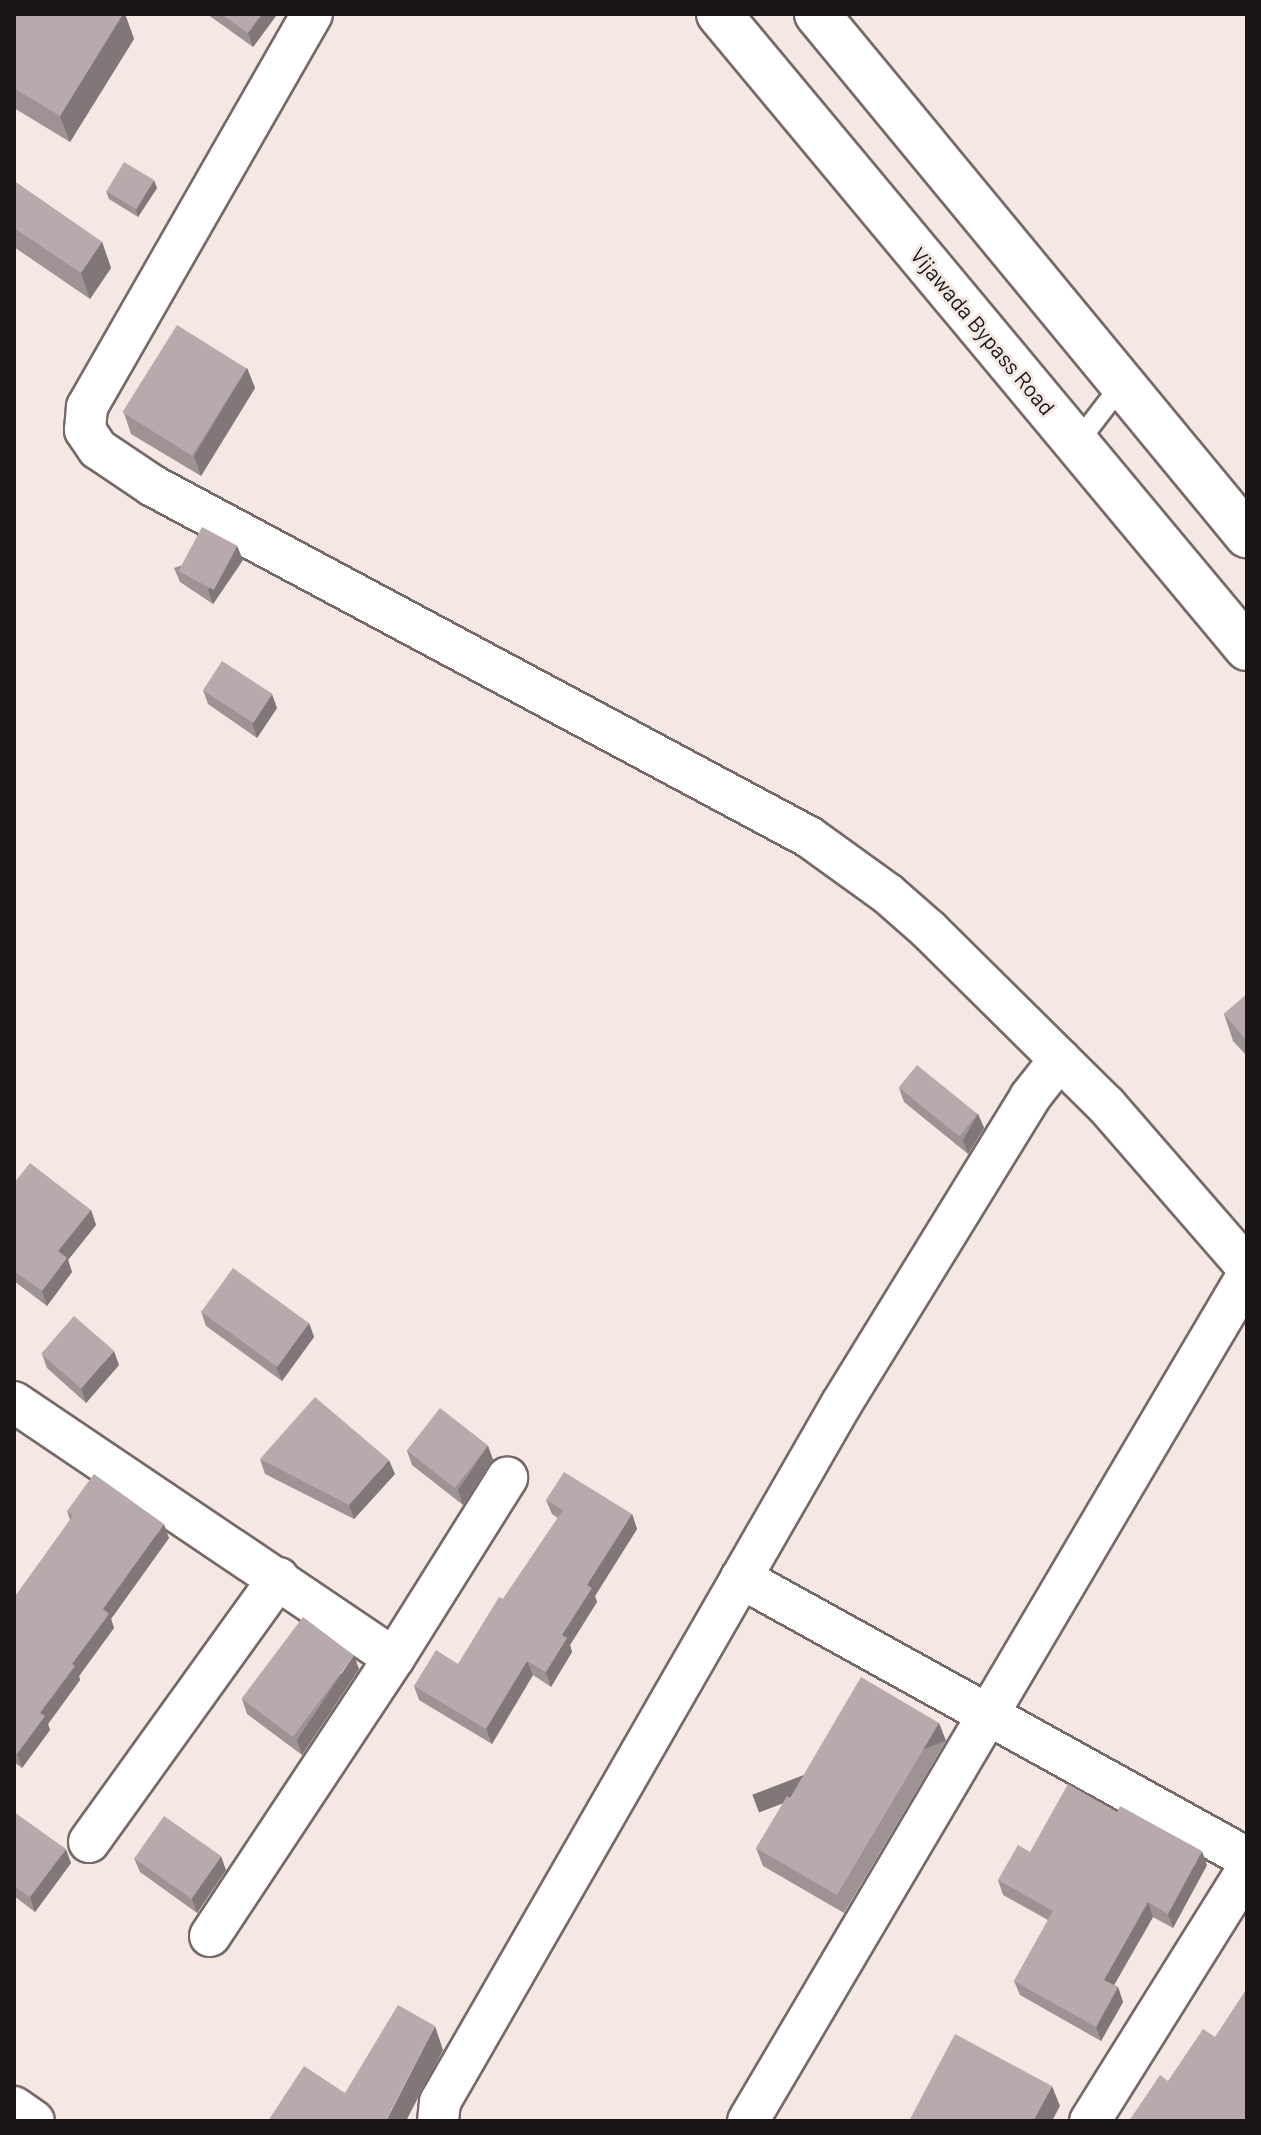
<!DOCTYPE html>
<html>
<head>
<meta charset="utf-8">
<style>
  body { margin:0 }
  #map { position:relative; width:1261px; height:2135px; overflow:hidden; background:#f5e7e4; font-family:Barlow,sans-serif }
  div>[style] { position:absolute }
  .roads { filter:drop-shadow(2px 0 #766a68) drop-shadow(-2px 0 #766a68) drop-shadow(0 2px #766a68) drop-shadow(0 -2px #766a68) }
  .service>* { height:20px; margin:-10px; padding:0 10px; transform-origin:10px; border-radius:10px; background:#fff }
  .minor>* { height:40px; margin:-20px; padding:0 20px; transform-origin:20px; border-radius:20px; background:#fff }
  .primary>* { height:44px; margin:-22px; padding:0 22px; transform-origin:22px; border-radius:22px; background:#fff }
  .wall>* { inset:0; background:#9e9294 }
  .shaded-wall>* { inset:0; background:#817778; transform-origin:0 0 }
  .building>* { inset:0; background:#b8aaac; transform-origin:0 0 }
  span { translate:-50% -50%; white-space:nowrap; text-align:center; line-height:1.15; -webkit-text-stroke:6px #f5e7e4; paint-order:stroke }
  .street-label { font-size:22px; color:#1a1514 }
  .frame { position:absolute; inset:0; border:16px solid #1a1514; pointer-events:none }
</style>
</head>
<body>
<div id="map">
  <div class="roads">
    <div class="service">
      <i style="left:1077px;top:443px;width:76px;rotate:-52.5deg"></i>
    </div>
    <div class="minor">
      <i style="left:312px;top:14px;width:453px;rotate:119.8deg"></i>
      <i style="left:87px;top:407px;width:23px;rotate:95deg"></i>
      <i style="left:85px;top:430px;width:23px;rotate:56deg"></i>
      <i style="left:98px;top:449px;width:66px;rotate:33.9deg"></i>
      <i style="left:153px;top:486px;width:744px;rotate:28.15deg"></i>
      <i style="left:809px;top:837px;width:97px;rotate:35.8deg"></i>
      <i style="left:888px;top:894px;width:55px;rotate:41.3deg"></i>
      <i style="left:929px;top:930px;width:249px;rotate:44.7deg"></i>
      <i style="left:1106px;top:1105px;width:215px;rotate:49deg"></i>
      <i style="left:14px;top:1402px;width:458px;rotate:34deg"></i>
      <i style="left:394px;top:1658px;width:213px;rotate:-57.9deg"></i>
      <i style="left:741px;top:1578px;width:578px;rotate:28.96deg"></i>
      <i style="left:89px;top:1842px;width:325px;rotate:-54.3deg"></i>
      <i style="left:210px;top:1936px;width:333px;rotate:-56.5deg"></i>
      <i style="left:14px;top:2107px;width:24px;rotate:35deg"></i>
      <i style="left:438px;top:2121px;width:19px;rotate:-84deg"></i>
      <i style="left:440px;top:2102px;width:806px;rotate:-60.1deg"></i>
      <i style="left:842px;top:1403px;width:359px;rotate:-58.4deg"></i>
      <i style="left:1030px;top:1097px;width:48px;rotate:-51.7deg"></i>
      <i style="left:748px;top:2121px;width:981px;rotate:-59.44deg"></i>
      <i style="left:1090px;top:2121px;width:296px;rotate:-58deg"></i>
    </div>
    <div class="primary">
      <i style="left:719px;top:14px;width:825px;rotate:50.21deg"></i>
      <i style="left:817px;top:14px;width:676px;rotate:50.47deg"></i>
    </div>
  </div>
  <div class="wall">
    <i style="clip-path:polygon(14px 14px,125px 14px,134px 39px,70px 142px,14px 108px)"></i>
    <i style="clip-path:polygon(207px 14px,275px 14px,276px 16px,253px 47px)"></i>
    <i style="clip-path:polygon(14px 181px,102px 242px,111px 268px,90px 299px,14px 247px)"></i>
    <i style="clip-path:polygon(157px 188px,138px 217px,109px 199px,106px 191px)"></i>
    <i style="clip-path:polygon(247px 368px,255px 388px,201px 476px,131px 434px,124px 413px)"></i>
    <i style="clip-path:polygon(237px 546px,243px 560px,213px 604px,180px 582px,174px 568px)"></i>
    <i style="clip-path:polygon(203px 690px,277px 708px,257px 738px,208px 704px)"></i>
    <i style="clip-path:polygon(1247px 994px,1247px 1056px,1233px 1041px,1224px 1014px)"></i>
    <i style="clip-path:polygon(899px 1088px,978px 1114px,984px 1128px,968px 1154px,904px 1102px)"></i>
    <i style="clip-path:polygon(14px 1183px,91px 1210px,96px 1225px,68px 1260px,72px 1272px,47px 1306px,14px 1281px)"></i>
    <i style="clip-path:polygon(201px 1311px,309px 1323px,314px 1337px,282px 1381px,206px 1326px)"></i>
    <i style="clip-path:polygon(42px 1354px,119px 1365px,86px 1403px,47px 1368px)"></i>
    <i style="clip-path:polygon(488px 1446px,493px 1460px,463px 1505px,412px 1465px,407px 1451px)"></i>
    <i style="clip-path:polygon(260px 1459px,395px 1474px,354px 1519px,265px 1474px)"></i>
    <i style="clip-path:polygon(546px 1500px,632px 1514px,637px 1529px,595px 1596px,597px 1602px,570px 1645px,572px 1652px,551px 1687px,533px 1675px,492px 1744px,419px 1700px,414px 1686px,458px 1664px,503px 1599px,558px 1518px,552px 1514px)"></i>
    <i style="clip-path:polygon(67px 1511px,169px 1538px,111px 1619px,114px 1628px,79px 1676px,80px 1680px,48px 1724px,50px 1730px,22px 1768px,14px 1762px,14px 1598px,70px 1520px)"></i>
    <i style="clip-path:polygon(359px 1669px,302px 1755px,247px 1714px,242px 1699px)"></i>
    <i style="clip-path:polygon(939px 1723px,946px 1741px,844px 1913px,763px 1866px,756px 1848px,790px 1798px)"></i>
    <i style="clip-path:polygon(14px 1812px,71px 1863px,35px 1912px,14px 1896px)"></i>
    <i style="clip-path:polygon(134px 1858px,226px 1870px,197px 1913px,140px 1872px)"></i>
    <i style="clip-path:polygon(1207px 1865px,1173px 1928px,1153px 1917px,1114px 1985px,1118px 1987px,1123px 2002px,1101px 2041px,1020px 1995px,1014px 1981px,1048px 1920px,1003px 1895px,998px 1880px)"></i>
  </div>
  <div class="shaded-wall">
    <i style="clip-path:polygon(123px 14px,125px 14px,134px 39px,70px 142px,60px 116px)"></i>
    <i style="clip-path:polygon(262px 14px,275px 14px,276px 16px,253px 47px,248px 33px)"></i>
    <i style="clip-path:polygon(154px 180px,157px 188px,138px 217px,136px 209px)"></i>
    <i style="clip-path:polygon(102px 242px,111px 268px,90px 299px,81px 273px)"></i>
    <i style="clip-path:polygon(247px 368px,255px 388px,201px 476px,194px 456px)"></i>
    <i style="clip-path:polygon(237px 546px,243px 560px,213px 604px,208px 590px)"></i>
    <i style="clip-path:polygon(272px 694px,277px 708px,257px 738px,252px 723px)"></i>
    <i style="clip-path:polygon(978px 1114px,984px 1128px,968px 1154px,963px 1140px)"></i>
    <i style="clip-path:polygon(91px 1210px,96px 1225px,68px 1260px,72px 1272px,47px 1306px,42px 1291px,58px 1251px)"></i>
    <i style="clip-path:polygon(309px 1323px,314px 1337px,282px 1381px,276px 1367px)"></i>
    <i style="clip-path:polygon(114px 1351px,119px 1365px,86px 1403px,81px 1388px)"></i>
    <i style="clip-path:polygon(488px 1446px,493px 1460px,463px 1505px,458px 1490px)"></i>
    <i style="clip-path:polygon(389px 1460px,395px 1474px,354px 1519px,349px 1505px)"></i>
    <i style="clip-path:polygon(632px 1514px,637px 1529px,595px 1596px,597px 1602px,570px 1645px,572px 1652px,551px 1687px,546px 1672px,562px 1635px,587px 1585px)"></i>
    <i style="clip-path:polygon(164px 1524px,169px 1538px,111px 1619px,114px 1628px,79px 1676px,80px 1680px,48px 1724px,50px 1730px,22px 1768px,17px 1754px,40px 1713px,72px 1664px,103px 1609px)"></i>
    <i style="clip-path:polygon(354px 1655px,359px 1669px,302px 1755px,297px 1740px)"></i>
    <i style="clip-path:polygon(527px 1661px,533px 1675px,492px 1744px,486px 1729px)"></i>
    <i style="left:939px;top:1723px;width:19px;height:200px;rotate:69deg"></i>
    <i style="clip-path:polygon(66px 1849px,71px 1863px,35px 1912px,30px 1897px)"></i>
    <i style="clip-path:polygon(1202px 1851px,1207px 1865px,1173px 1928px,1168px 1914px)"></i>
    <i style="clip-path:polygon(221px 1856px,226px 1870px,197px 1913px,192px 1899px)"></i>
    <i style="clip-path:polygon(1148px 1902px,1153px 1917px,1109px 1994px,1104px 1980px)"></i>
    <i style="clip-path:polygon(1118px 1987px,1123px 2002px,1101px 2041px,1096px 2027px)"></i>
    <i style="clip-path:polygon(435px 2026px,443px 2050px,406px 2121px,386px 2121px)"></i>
    <i style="clip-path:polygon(1052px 2086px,1060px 2106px,1052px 2121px,1033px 2121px)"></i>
  </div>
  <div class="building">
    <i style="clip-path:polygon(14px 14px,123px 14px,60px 116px,14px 88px)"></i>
    <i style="clip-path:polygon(221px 14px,262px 14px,248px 33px)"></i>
    <i style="left:124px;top:162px;width:35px;height:34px;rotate:31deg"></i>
    <i style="clip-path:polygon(14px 181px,102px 242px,81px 273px,14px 228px)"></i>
    <i style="left:177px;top:325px;width:82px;height:103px;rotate:32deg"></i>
    <i style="left:202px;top:527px;width:40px;height:50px;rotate:28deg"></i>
    <i style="left:222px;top:661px;width:60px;height:35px;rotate:33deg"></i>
    <i style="clip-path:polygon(1247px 994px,1247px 1041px,1224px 1014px)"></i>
    <i style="left:917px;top:1065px;width:78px;height:29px;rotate:39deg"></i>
    <i style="clip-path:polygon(30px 1163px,91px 1210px,58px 1251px,67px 1258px,42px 1291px,14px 1271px,14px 1183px)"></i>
    <i style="left:233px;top:1268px;width:94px;height:54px;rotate:36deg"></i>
    <i style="left:74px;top:1316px;width:53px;height:50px;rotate:41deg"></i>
    <i style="clip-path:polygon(315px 1397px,389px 1460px,349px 1505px,260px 1459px)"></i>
    <i style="left:440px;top:1408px;width:61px;height:54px;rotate:38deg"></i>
    <i style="clip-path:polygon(564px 1472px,632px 1514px,587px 1585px,592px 1588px,562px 1635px,567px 1638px,546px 1672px,527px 1661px,486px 1729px,414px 1686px,436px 1650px,458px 1664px,499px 1597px,503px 1599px,563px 1510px,546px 1500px)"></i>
    <i style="clip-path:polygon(94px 1474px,164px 1524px,103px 1609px,109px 1614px,72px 1664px,75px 1666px,40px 1713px,45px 1716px,17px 1754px,14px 1751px,14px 1598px,73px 1516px,67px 1511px)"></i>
    <i style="left:303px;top:1617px;width:64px;height:102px;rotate:37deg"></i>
    <i style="clip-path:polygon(861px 1677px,939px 1723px,837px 1895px,756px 1848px,787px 1796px,790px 1798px)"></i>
    <i style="clip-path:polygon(1068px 1784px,1117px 1812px,1120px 1806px,1202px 1851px,1168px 1914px,1148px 1902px,1104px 1980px,1118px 1987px,1096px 2027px,1014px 1981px,1053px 1911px,998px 1880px,1018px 1845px,1030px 1852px)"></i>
    <i style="clip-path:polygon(14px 1812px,66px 1849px,30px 1897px,14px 1886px)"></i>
    <i style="left:164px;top:1816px;width:70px;height:52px;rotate:35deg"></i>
    <i style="clip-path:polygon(1247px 1988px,1247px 2121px,1129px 2121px,1160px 2075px,1168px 2081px,1203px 2029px,1215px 2037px)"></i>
    <i style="clip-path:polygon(398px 2005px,435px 2026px,386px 2120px,387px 2121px,268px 2121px,304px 2066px,345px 2093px)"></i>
    <i style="clip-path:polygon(955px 2034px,1052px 2086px,1033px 2121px,909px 2121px)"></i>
  </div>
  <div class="street-label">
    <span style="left:983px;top:331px;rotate:50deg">Vijawada Bypass Road</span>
  </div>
  <div class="frame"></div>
</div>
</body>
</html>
